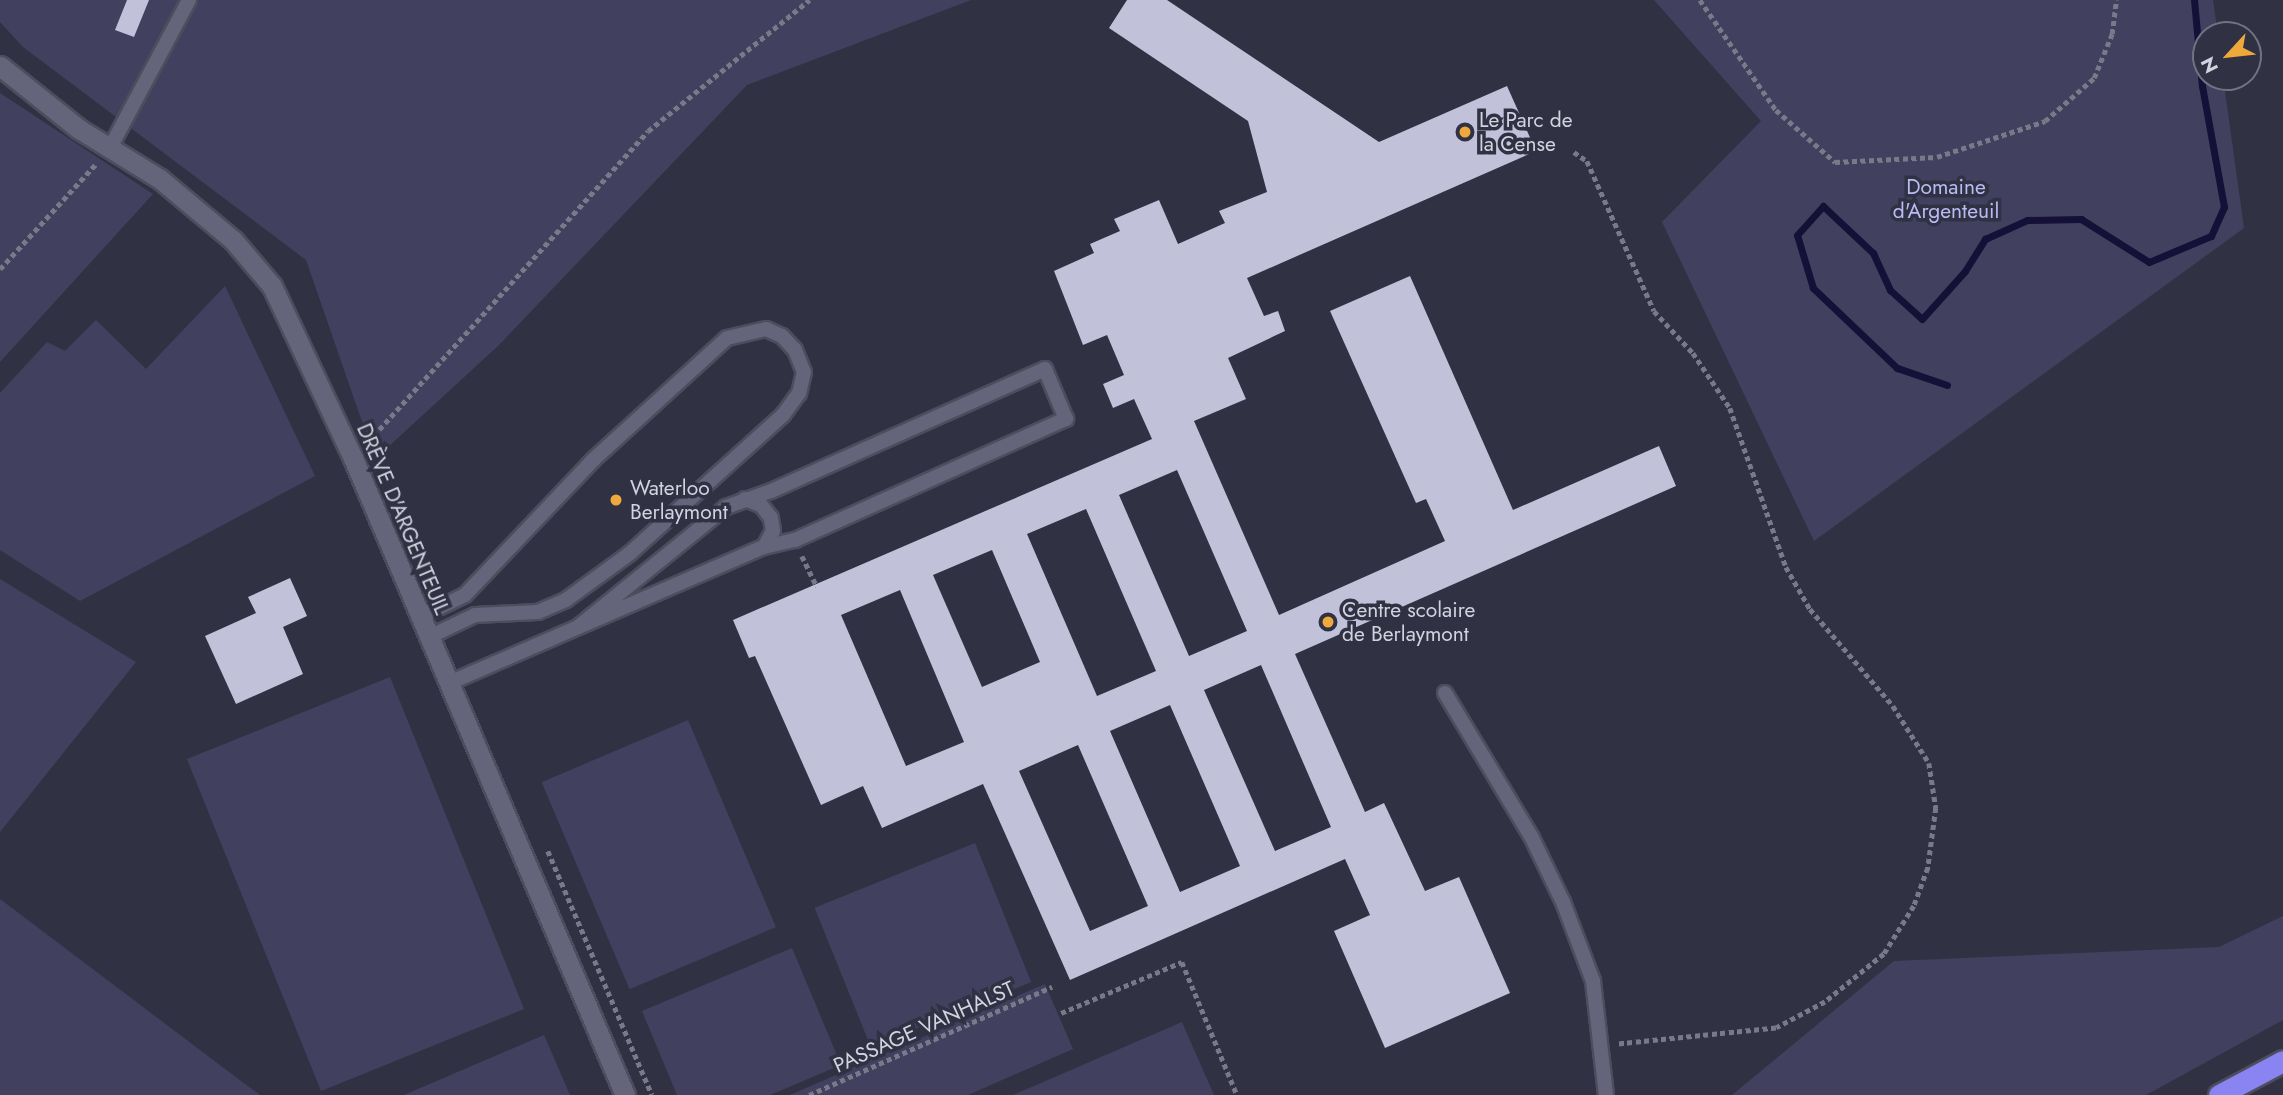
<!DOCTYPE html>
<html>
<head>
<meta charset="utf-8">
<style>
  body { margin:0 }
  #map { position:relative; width:2283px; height:1095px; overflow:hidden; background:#313144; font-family:Jost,sans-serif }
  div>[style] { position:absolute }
  .green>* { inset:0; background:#41415f; transform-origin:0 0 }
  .stream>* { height:7px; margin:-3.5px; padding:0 3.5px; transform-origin:3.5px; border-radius:3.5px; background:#151037 }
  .building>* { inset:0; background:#c1c2da }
  .path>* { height:4.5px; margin-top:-2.25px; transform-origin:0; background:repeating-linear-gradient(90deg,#797989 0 5px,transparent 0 8.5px) }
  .roads { filter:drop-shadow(2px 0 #4d4d5d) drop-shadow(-2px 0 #4d4d5d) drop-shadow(0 2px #4d4d5d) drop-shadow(0 -2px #4d4d5d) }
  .service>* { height:14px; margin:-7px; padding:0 7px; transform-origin:7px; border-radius:7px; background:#64657a }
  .minor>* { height:19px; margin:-9.5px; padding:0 9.5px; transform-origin:9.5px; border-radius:9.5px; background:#64657a }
  .motorway>* { height:21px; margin:-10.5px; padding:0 10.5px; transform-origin:10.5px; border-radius:10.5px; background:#8a83f2 }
  .dots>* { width:19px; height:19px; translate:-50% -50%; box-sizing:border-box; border:4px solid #313144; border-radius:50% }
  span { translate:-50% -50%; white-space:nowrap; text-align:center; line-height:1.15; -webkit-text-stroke:7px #313144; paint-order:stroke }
  .poi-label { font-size:21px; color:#d2d3df }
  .left { translate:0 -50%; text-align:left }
  .park-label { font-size:21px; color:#babbf4 }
  .street-label { font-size:21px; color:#d2d3df }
  .north { position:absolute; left:2192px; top:21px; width:70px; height:70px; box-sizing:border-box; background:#313144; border:2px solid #717282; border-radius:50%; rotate:243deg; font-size:19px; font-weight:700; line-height:28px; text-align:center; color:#d2d3df }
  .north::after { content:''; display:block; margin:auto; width:24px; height:32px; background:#eea83c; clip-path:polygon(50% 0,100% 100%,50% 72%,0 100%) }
</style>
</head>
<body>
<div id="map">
  <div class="green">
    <i style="clip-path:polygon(0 0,971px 0,747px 85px,498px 346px,375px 459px,306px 260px,23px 47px,0 22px)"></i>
    <i style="clip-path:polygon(1654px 0,2213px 0,2218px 35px,2206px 35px,2206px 77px,2223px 77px,2244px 228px,1814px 541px,1662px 222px,1761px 121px)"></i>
    <i style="clip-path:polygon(0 93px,153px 194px,0 362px)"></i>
    <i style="clip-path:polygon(225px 286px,315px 476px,80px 601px,0 550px,0 393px,47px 342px,65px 351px,96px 320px,146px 369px)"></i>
    <i style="clip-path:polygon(0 579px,136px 662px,0 832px)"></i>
    <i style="left:390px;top:677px;width:358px;height:219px;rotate:68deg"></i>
    <i style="left:688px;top:720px;width:225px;height:159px;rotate:67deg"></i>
    <i style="left:975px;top:843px;width:150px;height:173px;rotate:68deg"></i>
    <i style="clip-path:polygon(0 899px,245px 1084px,260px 1095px,0 1095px)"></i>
    <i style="clip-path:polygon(2283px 916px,2283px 1020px,2146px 1095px,1732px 1095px,1894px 961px,2219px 947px)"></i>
    <i style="clip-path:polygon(792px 948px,841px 1065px,770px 1095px,677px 1095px,642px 1011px)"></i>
    <i style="clip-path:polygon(1045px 984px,1073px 1049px,968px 1095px,790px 1095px)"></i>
    <i style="clip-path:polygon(1182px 1022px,1214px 1095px,1013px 1095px)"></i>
    <i style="clip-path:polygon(544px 1035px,570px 1095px,404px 1095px)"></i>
  </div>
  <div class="stream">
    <i style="left:1947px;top:385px;width:53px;rotate:-161.2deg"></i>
    <i style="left:1897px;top:368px;width:116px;rotate:-136.4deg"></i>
    <i style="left:1813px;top:288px;width:55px;rotate:-106.8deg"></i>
    <i style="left:1797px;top:235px;width:39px;rotate:-48deg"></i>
    <i style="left:1823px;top:206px;width:69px;rotate:43.2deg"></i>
    <i style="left:1873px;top:253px;width:41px;rotate:65.3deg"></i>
    <i style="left:1890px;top:290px;width:43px;rotate:42.2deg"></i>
    <i style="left:1922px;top:319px;width:64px;rotate:-48.1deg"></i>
    <i style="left:1965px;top:271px;width:38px;rotate:-58deg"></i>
    <i style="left:1985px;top:239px;width:46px;rotate:-24.3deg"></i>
    <i style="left:2027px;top:220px;width:54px;rotate:-1.1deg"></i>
    <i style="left:2081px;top:219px;width:80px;rotate:32.3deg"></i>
    <i style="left:2149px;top:262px;width:67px;rotate:-22.8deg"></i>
    <i style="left:2211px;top:236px;width:32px;rotate:-66deg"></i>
    <i style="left:2224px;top:207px;width:123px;rotate:-100.3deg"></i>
    <i style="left:2202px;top:86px;width:86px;rotate:-95.3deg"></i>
  </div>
  <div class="building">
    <i style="clip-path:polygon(127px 0,149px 0,134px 37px,115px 30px)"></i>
    <i style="clip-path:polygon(evenodd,1127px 0,1167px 0,1379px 142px,1507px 86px,1536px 151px,1247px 278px,1264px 316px,1278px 311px,1285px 331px,1228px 358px,1246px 399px,1194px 421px,1279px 615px,1445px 541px,1426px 499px,1416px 503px,1330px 311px,1410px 276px,1513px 510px,1659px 446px,1676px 486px,1295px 654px,1365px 812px,1384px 803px,1425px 891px,1459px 877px,1510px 993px,1385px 1048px,1334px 931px,1370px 915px,1345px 859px,1070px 980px,983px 784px,882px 828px,863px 786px,821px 805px,755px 656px,749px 658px,733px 620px,1152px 439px,1134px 399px,1113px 408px,1103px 384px,1124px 375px,1107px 335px,1083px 345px,1054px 271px,1094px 253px,1090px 244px,1120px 231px,1114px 219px,1159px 200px,1178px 244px,1225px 223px,1219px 211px,1267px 192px,1248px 121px,1109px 28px,1127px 0,1177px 470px,1247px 631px,1189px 656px,1119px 495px,1177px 470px,1127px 0,1086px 509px,1156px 671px,1097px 696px,1027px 534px,1086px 509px,1127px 0,992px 550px,1040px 662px,982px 687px,933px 575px,992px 550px,1127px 0,900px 590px,964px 742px,906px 766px,841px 615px,900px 590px,1127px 0,1261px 665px,1331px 827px,1275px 851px,1204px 690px,1261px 665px,1127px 0,1170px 705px,1240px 866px,1180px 892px,1110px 731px,1170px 705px,1127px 0,1078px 745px,1148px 906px,1090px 931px,1019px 771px,1078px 745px)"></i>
    <i style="clip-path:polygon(290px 578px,307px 616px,283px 627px,303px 674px,236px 704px,205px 636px,256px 613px,248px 597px)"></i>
  </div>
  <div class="path">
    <i style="left:1700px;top:0;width:134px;rotate:55.4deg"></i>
    <i style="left:1776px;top:110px;width:79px;rotate:41.4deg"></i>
    <i style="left:1835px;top:162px;width:102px;rotate:-2.8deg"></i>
    <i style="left:1937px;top:157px;width:114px;rotate:-18.4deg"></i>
    <i style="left:2045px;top:121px;width:65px;rotate:-41.3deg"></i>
    <i style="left:2094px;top:78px;width:48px;rotate:-67.8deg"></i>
    <i style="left:2112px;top:34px;width:34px;rotate:-83deg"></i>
    <i style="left:1574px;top:152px;width:16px;rotate:35deg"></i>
    <i style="left:1587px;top:161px;width:164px;rotate:65.9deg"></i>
    <i style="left:1654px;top:311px;width:57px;rotate:47.1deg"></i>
    <i style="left:1693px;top:353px;width:66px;rotate:56.1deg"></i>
    <i style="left:1730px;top:408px;width:169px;rotate:70.6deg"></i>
    <i style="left:1786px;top:567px;width:48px;rotate:60.3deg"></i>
    <i style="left:1810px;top:609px;width:128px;rotate:49.4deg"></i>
    <i style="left:1893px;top:706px;width:67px;rotate:57.7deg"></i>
    <i style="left:1929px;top:763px;width:46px;rotate:81.2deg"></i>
    <i style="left:1936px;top:808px;width:61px;rotate:97.6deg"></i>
    <i style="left:1928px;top:868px;width:40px;rotate:110.2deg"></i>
    <i style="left:1914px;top:906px;width:57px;rotate:122deg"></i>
    <i style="left:1884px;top:954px;width:76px;rotate:140.9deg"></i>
    <i style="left:1825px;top:1002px;width:55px;rotate:152deg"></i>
    <i style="left:1776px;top:1028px;width:159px;rotate:174.2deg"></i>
    <i style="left:0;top:269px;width:142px;rotate:-47.6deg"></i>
    <i style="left:368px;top:442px;width:418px;rotate:-48deg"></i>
    <i style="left:648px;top:131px;width:208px;rotate:-39.1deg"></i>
    <i style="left:802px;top:556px;width:34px;rotate:64deg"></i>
    <i style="left:548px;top:851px;width:265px;rotate:66.9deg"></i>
    <i style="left:1061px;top:1013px;width:131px;rotate:-22.9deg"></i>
    <i style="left:1182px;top:962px;width:144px;rotate:67.5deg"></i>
    <i style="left:809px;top:1095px;width:266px;rotate:-24deg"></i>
  </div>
  <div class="roads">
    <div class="service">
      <i style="left:110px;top:148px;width:168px;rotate:-61.9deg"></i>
      <i style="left:745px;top:499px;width:17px;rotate:21deg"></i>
      <i style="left:761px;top:505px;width:16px;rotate:52deg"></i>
      <i style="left:771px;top:518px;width:13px;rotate:81deg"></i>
      <i style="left:773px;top:531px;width:18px;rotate:119deg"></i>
      <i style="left:420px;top:617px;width:50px;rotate:-26.1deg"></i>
      <i style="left:465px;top:595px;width:186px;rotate:-46.5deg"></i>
      <i style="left:593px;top:460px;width:181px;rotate:-42.3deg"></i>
      <i style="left:727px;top:338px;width:40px;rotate:-13deg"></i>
      <i style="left:766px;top:329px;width:17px;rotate:24deg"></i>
      <i style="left:782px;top:336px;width:19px;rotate:47deg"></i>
      <i style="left:795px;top:350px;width:24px;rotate:68deg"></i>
      <i style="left:804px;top:372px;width:22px;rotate:103deg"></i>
      <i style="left:799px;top:393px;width:27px;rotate:126deg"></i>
      <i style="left:783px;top:415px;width:207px;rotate:137.9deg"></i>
      <i style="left:629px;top:554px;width:78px;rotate:143.9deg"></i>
      <i style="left:566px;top:600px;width:30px;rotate:157deg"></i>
      <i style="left:538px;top:612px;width:63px;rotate:177.3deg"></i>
      <i style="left:475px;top:615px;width:51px;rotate:154.4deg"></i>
      <i style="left:449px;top:683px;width:343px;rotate:-23.4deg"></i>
      <i style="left:764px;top:547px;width:32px;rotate:-13deg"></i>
      <i style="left:795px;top:540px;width:297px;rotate:-24.1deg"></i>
      <i style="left:1066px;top:419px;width:54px;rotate:-112.8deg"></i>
      <i style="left:1045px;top:369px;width:300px;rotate:156deg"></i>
      <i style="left:771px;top:491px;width:48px;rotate:160.4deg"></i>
      <i style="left:726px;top:507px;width:189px;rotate:141deg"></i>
      <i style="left:1445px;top:693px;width:169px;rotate:59deg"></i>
      <i style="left:1532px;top:838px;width:71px;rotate:64.2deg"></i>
      <i style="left:1563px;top:902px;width:85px;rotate:69.2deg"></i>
      <i style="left:1593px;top:981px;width:115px;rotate:83.5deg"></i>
    </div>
    <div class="minor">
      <i style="left:0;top:66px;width:101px;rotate:38.6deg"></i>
      <i style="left:79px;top:129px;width:95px;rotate:31.7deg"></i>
      <i style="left:160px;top:179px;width:95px;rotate:39.9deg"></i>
      <i style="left:233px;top:240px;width:60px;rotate:49.7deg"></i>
      <i style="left:272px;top:286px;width:190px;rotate:64.8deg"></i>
      <i style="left:353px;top:458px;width:693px;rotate:66.88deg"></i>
    </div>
    <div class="motorway">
      <i style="left:2219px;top:1095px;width:72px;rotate:-28deg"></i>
    </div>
  </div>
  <div class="dots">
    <i style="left:1465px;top:132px;background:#eea83c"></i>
    <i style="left:616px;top:500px;background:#eea83c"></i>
    <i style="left:1328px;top:622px;background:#eea83c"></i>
  </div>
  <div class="poi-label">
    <span class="left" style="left:1479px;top:132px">Le Parc de<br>la Cense</span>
    <span class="left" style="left:630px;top:500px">Waterloo<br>Berlaymont</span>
    <span class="left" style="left:1342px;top:622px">Centre scolaire<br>de Berlaymont</span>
  </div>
  <div class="park-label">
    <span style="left:1946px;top:199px">Domaine<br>d'Argenteuil</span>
  </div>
  <div class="street-label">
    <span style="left:403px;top:519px;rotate:67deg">DRÈVE D'ARGENTEUIL</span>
    <span style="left:924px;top:1027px;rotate:-24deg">PASSAGE VANHALST</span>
  </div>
  <div class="north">N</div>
</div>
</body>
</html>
